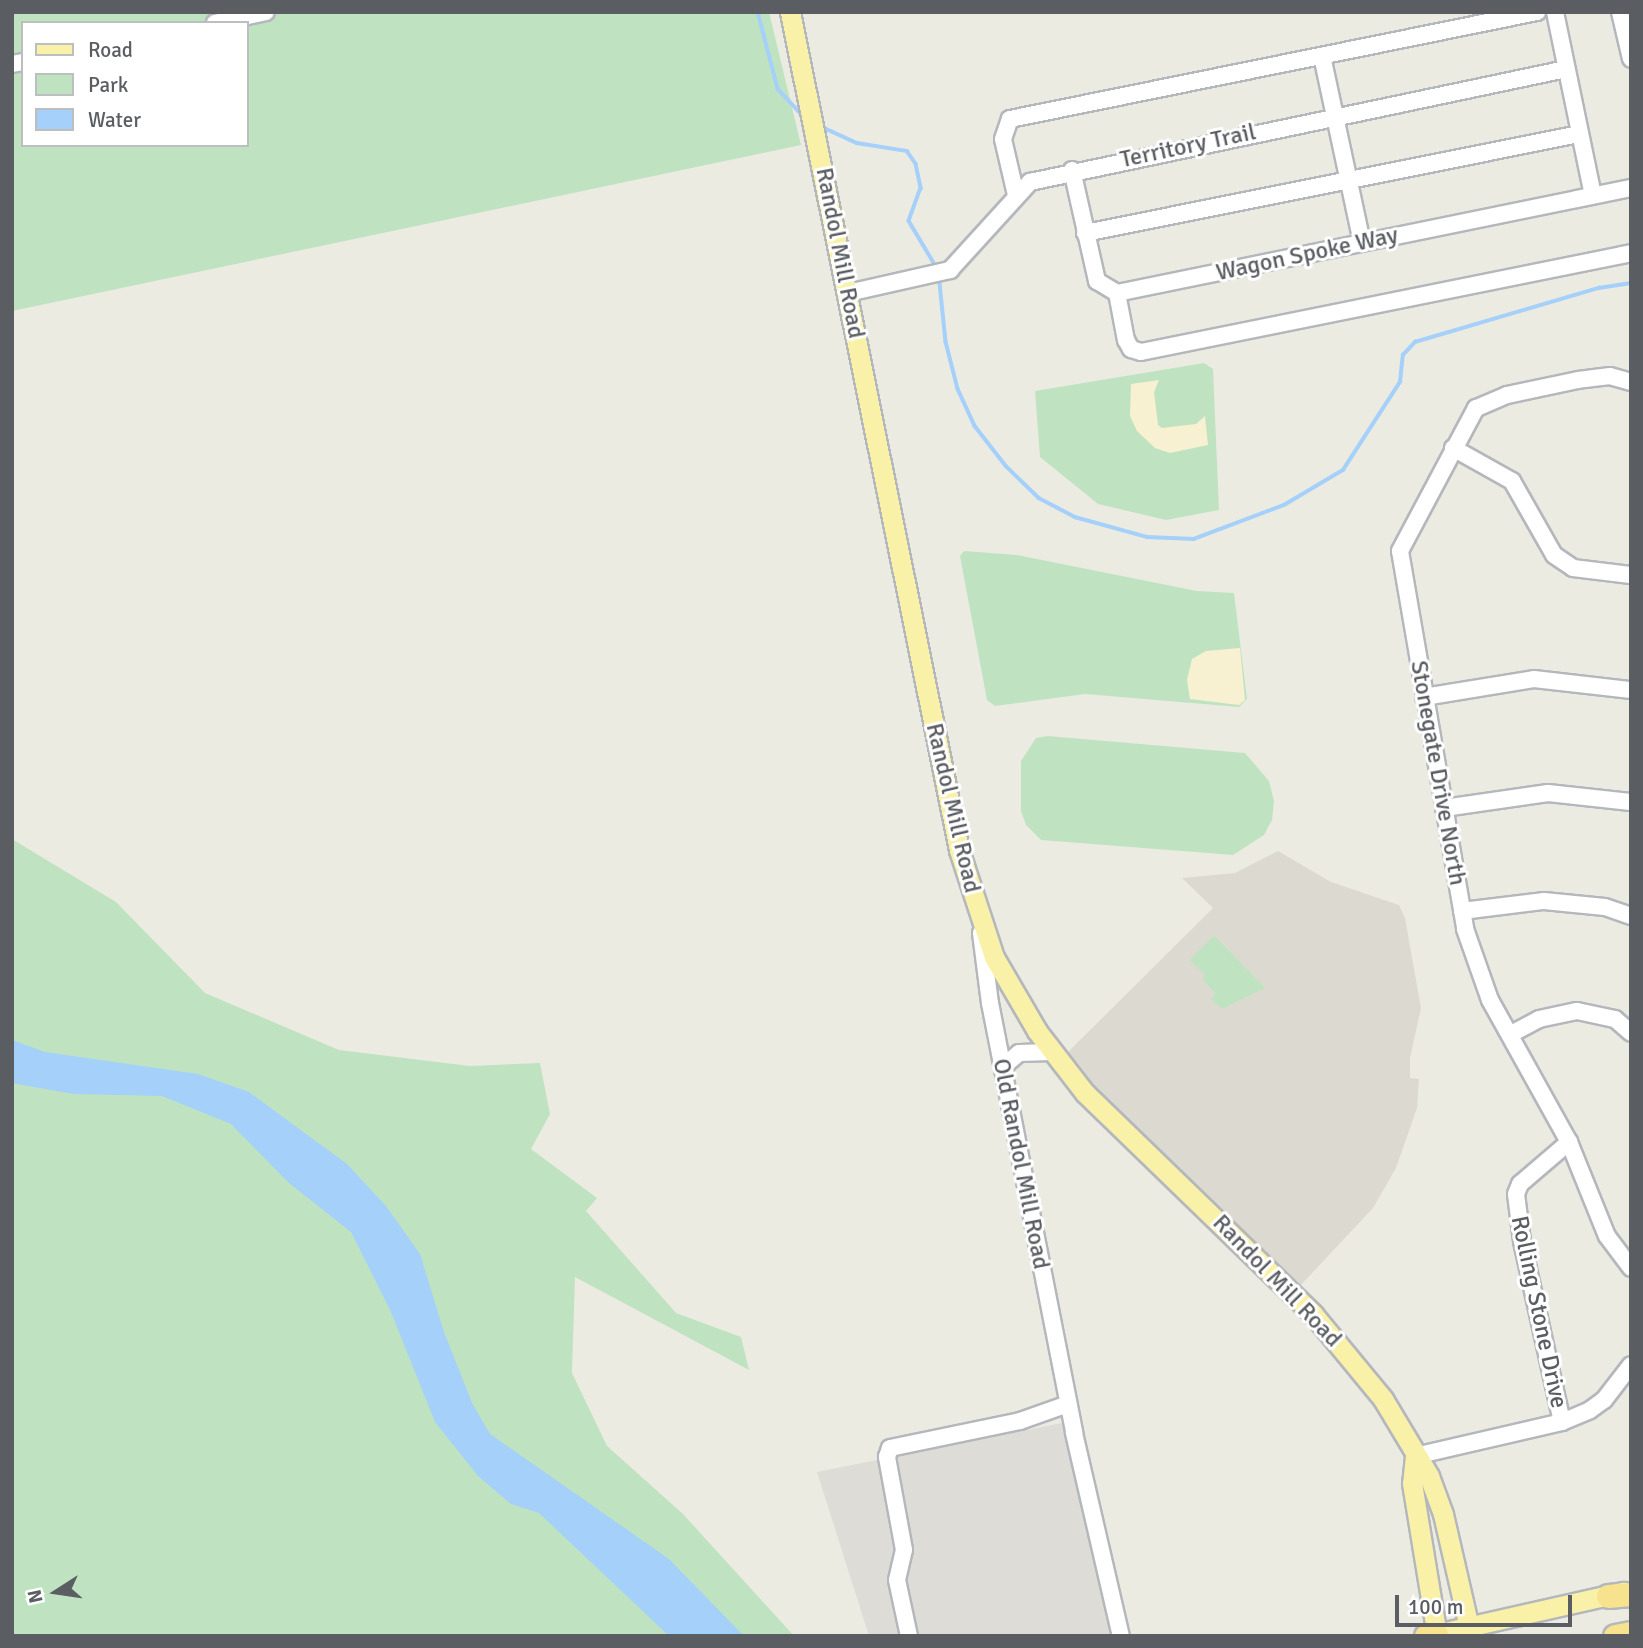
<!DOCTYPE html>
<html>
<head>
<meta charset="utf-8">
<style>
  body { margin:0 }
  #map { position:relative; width:1643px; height:1648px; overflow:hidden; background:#ecebe2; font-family:Signika,sans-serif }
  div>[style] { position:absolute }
  .industrial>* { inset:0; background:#dedcd6 }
  .education>* { inset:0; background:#dcdad0 }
  .green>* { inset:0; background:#bfe3c1 }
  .sand>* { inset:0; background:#f8f1d1 }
  .water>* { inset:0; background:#a4d0fa }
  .stream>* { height:3.5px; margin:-1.75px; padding:0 1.75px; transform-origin:1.75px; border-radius:1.75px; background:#a4d0fa }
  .roads { filter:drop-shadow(2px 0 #b4b7bc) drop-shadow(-2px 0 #b4b7bc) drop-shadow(0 2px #b4b7bc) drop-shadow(0 -2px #b4b7bc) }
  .minor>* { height:16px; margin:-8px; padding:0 8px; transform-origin:8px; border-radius:8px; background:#fff }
  .major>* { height:19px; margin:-9.5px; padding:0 9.5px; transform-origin:9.5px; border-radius:9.5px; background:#faf1a9 }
  .highway>* { height:23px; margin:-11.5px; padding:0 11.5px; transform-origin:11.5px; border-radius:11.5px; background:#f7e28e }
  span { translate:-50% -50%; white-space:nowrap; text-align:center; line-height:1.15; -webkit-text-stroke:6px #fff; paint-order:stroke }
  .street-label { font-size:24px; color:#5a5d62 }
  .frame { position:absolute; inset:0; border:14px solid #5a5d62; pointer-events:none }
  .legend { position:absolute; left:21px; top:21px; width:228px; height:126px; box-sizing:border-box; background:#fff; border:2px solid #bdbec0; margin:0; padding:9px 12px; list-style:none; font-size:21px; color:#5a5d62 }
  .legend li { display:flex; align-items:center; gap:14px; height:35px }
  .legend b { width:35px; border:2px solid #bdbec0 }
  .north { position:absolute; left:21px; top:1557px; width:70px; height:70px; -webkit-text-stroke:5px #fff; paint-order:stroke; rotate:258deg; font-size:19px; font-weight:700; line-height:28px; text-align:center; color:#5a5d62 }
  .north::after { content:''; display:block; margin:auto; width:24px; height:32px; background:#5a5d62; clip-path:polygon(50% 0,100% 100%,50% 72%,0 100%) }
  .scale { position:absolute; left:1395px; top:1595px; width:177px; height:32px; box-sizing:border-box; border:4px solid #5a5d62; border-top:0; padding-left:9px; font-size:21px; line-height:24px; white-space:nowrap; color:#5a5d62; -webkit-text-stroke:5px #fff; paint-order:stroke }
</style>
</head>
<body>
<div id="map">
  <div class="industrial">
    <i style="clip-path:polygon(1062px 1423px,1113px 1636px,869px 1636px,817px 1472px)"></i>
  </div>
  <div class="education">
    <i style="clip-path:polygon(1278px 851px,1331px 882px,1399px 905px,1405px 918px,1421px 1008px,1410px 1058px,1410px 1078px,1419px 1079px,1417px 1108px,1396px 1168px,1373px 1208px,1300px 1286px,1159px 1154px,1065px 1055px,1213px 908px,1182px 878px,1235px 873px)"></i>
  </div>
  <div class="green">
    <i style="clip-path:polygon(evenodd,12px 12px,769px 12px,801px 145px,12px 311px,12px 12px,23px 23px,247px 23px,247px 145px,23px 145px,23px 23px)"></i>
    <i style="clip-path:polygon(1204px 363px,1213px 369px,1219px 510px,1166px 520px,1098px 504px,1040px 457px,1035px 391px)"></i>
    <i style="clip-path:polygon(964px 551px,1017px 555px,1197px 591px,1234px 593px,1247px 699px,1239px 707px,1085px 694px,995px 706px,987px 700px,960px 556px)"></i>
    <i style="clip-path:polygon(1048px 736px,1245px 753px,1269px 781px,1274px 801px,1272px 820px,1264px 835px,1233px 855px,1041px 840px,1026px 825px,1021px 811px,1021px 761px,1036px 738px)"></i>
    <i style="clip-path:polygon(12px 839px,116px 902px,205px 993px,339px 1050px,470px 1066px,540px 1063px,550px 1114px,531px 1149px,597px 1198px,586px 1211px,676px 1313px,741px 1337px,749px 1370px,575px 1277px,572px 1373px,607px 1446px,683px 1514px,794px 1636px,12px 1636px)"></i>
    <i style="clip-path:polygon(1214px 935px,1265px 988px,1222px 1009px,1211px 999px,1215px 993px,1202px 979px,1205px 975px,1190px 960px)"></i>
  </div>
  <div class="sand">
    <i style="clip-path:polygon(1159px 380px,1154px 392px,1158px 425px,1162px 428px,1196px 424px,1205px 416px,1208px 445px,1170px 453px,1155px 448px,1137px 431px,1130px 416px,1131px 384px)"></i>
    <i style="clip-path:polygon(1240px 648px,1245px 700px,1239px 705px,1190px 699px,1187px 680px,1192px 659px,1206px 651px)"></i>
  </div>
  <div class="water">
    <i style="clip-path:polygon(12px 1040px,45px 1052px,198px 1074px,249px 1092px,347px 1164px,386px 1206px,420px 1254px,444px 1332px,472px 1403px,490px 1434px,669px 1559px,744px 1636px,669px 1636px,539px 1513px,511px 1504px,478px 1476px,435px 1422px,391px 1312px,351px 1232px,289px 1183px,231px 1124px,162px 1096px,73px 1094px,12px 1083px)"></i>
  </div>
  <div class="stream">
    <i style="left:758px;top:12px;width:80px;rotate:75.4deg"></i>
    <i style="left:778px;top:89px;width:35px;rotate:47deg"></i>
    <i style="left:820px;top:126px;width:41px;rotate:24.7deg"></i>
    <i style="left:857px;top:143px;width:51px;rotate:9.1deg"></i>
    <i style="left:907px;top:151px;width:16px;rotate:55deg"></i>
    <i style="left:916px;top:164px;width:25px;rotate:78deg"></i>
    <i style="left:921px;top:188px;width:35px;rotate:110deg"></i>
    <i style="left:909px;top:221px;width:55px;rotate:59.2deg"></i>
    <i style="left:940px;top:283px;width:59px;rotate:84.2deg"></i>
    <i style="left:946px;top:342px;width:49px;rotate:75.7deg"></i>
    <i style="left:958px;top:389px;width:41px;rotate:65.3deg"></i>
    <i style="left:975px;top:426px;width:51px;rotate:52.2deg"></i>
    <i style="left:1006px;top:466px;width:46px;rotate:44.1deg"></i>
    <i style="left:1039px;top:498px;width:41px;rotate:27.8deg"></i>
    <i style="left:1075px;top:517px;width:75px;rotate:15.5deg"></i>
    <i style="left:1147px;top:537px;width:47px;rotate:2.4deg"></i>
    <i style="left:1194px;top:539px;width:96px;rotate:-20.7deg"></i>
    <i style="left:1284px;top:505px;width:69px;rotate:-30.7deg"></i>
    <i style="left:1343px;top:470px;width:105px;rotate:-57.1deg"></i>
    <i style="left:1400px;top:382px;width:27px;rotate:-84deg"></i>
    <i style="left:1403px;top:355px;width:18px;rotate:-47deg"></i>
    <i style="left:1415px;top:342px;width:192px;rotate:-16.4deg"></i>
    <i style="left:1599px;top:288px;width:32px;rotate:-9deg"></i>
  </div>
  <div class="roads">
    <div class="minor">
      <i style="left:1555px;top:12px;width:187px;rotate:78.3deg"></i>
      <i style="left:1620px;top:12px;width:48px;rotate:76.8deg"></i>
      <i style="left:215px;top:23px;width:52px;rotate:-12.2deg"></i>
      <i style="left:1322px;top:56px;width:190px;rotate:77.9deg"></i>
      <i style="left:12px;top:64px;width:11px;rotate:-10deg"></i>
      <i style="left:1072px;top:170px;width:114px;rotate:77.3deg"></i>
      <i style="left:1097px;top:281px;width:23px;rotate:31deg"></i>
      <i style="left:1117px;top:293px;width:525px;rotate:-11.55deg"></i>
      <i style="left:1016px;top:195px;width:57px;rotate:-103.1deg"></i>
      <i style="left:1003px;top:139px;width:21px;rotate:-71deg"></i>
      <i style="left:1010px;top:119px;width:538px;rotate:-11.48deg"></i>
      <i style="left:1085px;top:233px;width:504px;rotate:-11.33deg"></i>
      <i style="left:848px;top:293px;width:105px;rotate:-12.7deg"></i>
      <i style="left:950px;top:270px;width:119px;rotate:-47.7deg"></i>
      <i style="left:1030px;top:182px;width:548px;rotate:-11.9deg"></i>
      <i style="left:1117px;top:293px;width:48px;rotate:79.2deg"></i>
      <i style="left:1126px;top:340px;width:10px;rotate:61deg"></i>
      <i style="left:1131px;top:349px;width:10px;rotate:17deg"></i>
      <i style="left:1141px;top:352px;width:500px;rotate:-11.4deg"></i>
      <i style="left:1631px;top:382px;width:22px;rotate:-164deg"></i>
      <i style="left:1610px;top:376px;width:32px;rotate:173deg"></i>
      <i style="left:1578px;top:380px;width:73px;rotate:168.1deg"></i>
      <i style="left:1507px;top:395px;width:34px;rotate:157deg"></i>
      <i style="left:1476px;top:408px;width:162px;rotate:118deg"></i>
      <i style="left:1400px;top:551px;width:384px;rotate:80.2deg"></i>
      <i style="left:1465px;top:929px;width:75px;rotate:70.6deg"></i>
      <i style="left:1490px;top:1000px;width:162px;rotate:60.9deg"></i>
      <i style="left:1569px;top:1142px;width:101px;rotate:68deg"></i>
      <i style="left:1607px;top:1236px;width:40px;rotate:53deg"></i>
      <i style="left:1453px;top:448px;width:68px;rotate:29.2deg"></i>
      <i style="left:1512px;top:481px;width:85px;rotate:60.4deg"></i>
      <i style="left:1554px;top:555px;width:23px;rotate:34deg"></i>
      <i style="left:1573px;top:568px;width:58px;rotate:6.9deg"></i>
      <i style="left:1424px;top:697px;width:111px;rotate:-9.3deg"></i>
      <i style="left:1534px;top:679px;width:98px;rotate:6.5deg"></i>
      <i style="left:1444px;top:808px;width:105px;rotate:-8.2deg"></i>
      <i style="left:1548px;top:793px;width:83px;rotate:6.2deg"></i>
      <i style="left:1462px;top:911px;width:83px;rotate:-7deg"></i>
      <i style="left:1544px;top:901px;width:61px;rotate:5.6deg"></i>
      <i style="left:1605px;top:907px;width:28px;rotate:19deg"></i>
      <i style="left:981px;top:933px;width:71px;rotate:82.7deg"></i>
      <i style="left:990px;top:1003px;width:438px;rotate:78.9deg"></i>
      <i style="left:1074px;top:1433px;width:208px;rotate:77deg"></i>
      <i style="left:1511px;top:1034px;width:32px;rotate:-28deg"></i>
      <i style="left:1539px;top:1019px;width:39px;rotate:-12deg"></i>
      <i style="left:1577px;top:1011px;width:39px;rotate:12deg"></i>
      <i style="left:1615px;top:1019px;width:21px;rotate:41deg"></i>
      <i style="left:1004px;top:1076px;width:12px;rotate:-81deg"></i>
      <i style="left:1006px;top:1064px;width:17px;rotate:-40deg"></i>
      <i style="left:1019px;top:1053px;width:32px;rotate:-2deg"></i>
      <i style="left:1562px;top:1422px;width:185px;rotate:-102.5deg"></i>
      <i style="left:1522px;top:1241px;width:47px;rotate:-97.3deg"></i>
      <i style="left:1516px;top:1194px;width:11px;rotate:-68deg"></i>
      <i style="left:1520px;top:1184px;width:65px;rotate:-40.6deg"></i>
      <i style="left:1415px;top:1456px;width:151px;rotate:-13deg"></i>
      <i style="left:1562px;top:1422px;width:30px;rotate:-23deg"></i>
      <i style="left:1590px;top:1410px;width:17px;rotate:-36deg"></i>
      <i style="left:1604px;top:1400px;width:44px;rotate:-52.4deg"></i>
      <i style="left:909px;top:1636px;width:57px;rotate:-102.1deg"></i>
      <i style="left:897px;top:1580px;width:31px;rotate:-77deg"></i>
      <i style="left:904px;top:1550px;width:95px;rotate:-100.4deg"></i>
      <i style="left:887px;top:1457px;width:9px;rotate:-72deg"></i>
      <i style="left:890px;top:1448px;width:133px;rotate:-11.7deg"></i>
      <i style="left:1020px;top:1421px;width:51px;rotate:-19.5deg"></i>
    </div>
    <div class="major">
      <i style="left:790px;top:12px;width:855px;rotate:78.6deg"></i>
      <i style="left:959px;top:850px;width:113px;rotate:71.9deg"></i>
      <i style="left:994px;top:957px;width:86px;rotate:59.8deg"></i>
      <i style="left:1037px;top:1031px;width:78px;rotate:52.3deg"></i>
      <i style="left:1085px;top:1093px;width:318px;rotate:44.1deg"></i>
      <i style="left:1313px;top:1314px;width:110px;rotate:50.5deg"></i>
      <i style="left:1383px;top:1399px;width:90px;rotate:59.1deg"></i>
      <i style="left:1429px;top:1476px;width:40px;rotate:69.8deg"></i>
      <i style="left:1443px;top:1514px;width:125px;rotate:77.1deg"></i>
      <i style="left:1415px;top:1456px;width:27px;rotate:96deg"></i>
      <i style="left:1412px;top:1483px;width:155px;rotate:80.7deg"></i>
      <i style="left:1436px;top:1634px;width:192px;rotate:-12.7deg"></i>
    </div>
    <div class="highway">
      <i style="left:1608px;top:1596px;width:23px;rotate:-5deg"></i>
      <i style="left:1426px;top:1636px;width:10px;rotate:-11deg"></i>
      <i style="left:1615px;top:1636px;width:16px;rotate:-11deg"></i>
    </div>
  </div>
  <div class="street-label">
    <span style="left:1188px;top:146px;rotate:-12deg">Territory Trail</span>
    <span style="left:840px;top:253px;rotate:79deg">Randol Mill Road</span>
    <span style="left:1307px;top:254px;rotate:-12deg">Wagon Spoke Way</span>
    <span style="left:1438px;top:773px;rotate:80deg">Stonegate Drive North</span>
    <span style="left:953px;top:808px;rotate:77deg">Randol Mill Road</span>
    <span style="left:1021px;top:1164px;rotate:79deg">Old Randol Mill Road</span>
    <span style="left:1277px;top:1281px;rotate:46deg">Randol Mill Road</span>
    <span style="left:1539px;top:1312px;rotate:78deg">Rolling Stone Drive</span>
  </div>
  <div class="frame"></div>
  <ul class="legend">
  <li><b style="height:9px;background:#faf1a9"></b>Road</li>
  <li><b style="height:19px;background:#bfe3c1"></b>Park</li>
  <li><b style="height:19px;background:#a4d0fa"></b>Water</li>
  </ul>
  <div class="north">N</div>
  <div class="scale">100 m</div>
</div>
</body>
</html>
